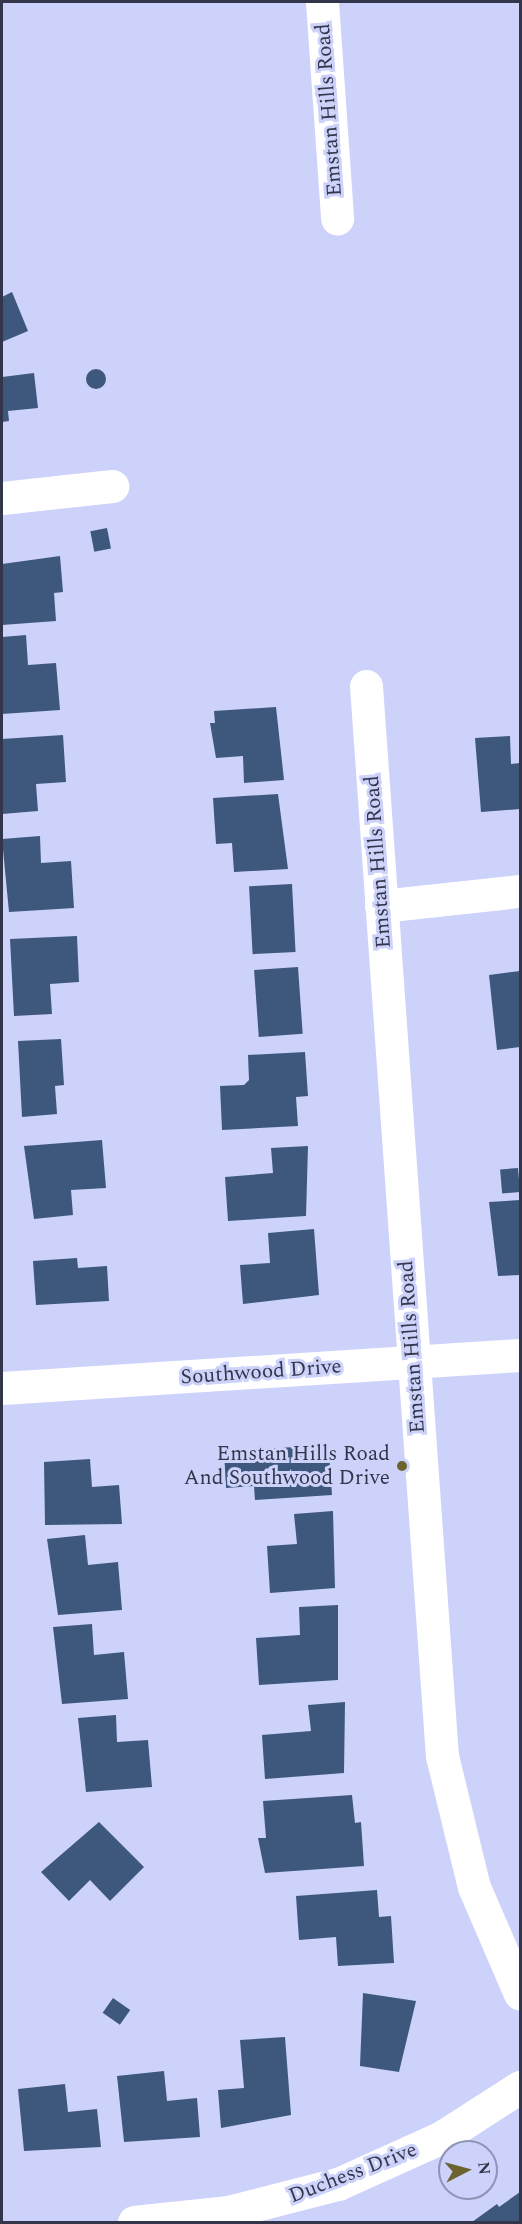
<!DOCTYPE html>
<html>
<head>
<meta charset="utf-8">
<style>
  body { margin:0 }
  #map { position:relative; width:522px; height:2224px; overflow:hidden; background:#ccd2fa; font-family:Spectral,serif }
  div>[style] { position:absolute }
  .building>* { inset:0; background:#3e577c; transform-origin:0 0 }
  .round { border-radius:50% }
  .street>* { height:33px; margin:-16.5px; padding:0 16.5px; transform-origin:16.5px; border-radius:16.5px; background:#fff }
  .dots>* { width:16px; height:16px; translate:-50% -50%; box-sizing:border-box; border:3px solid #ccd2fa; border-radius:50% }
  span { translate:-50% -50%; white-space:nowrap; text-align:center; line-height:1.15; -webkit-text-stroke:6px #ccd2fa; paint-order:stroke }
  .street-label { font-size:21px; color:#33364a }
  .poi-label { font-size:21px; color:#33364a }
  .right { translate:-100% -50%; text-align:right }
  .frame { position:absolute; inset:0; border:3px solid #33364a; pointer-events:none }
  .north { position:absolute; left:438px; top:2140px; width:60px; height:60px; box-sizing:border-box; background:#ccd2fa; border:2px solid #8f94b4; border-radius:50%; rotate:84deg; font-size:16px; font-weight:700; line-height:24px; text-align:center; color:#33364a }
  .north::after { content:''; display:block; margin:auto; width:21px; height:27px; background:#6d632f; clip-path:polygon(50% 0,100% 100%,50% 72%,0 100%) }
</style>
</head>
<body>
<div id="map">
  <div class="building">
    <i style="clip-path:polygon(12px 292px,28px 331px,2px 342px,2px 297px)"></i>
    <i class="round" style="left:86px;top:369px;width:20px;height:20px"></i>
    <i style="clip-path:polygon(34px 373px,38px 408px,8px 411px,9px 421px,2px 422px,2px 377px)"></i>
    <i style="left:107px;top:528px;width:21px;height:17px;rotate:79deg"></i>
    <i style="clip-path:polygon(60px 556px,63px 592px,54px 593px,56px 621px,2px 625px,2px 564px)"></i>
    <i style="clip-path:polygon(26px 635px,28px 665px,56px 663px,60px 710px,2px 714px,2px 637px)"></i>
    <i style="clip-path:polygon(276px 707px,284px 780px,244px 783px,243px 756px,216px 758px,210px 723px,215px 723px,214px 711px)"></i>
    <i style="clip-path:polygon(63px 735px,66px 782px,36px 784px,38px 811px,2px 814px,2px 739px)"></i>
    <i style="clip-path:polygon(510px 736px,511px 764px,520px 763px,520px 809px,481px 812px,475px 738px)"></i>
    <i style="clip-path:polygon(278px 794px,288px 869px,234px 872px,232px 843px,216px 844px,213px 798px)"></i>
    <i style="clip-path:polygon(40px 836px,41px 863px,71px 861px,74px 908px,9px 912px,2px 839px)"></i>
    <i style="left:292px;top:884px;width:68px;height:43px;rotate:87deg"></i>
    <i style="clip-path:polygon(77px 936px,79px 982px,50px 984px,52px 1014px,14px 1016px,10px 939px)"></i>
    <i style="left:298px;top:967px;width:67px;height:44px;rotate:86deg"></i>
    <i style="clip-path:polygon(520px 971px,520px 1047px,497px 1050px,489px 975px)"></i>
    <i style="clip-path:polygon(61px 1039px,64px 1085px,55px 1086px,57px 1114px,22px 1117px,18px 1041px)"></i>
    <i style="clip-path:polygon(305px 1052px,308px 1096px,296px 1097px,298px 1126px,222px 1130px,220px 1086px,244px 1085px,249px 1080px,248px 1055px)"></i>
    <i style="clip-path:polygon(102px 1140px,106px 1188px,71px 1190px,73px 1215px,34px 1219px,24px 1146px)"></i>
    <i style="clip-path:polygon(308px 1146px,306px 1216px,228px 1221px,225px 1177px,273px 1173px,271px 1148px)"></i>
    <i style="left:518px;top:1168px;width:24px;height:18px;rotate:85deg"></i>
    <i style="clip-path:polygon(520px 1200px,520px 1275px,498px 1276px,489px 1202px)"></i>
    <i style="clip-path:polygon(314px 1229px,319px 1295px,243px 1304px,240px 1265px,270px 1263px,268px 1233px)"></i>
    <i style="clip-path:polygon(77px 1258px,78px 1268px,107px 1266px,109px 1301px,36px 1305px,33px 1261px)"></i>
    <i style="clip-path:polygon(295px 1447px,295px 1453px,329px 1451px,332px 1495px,255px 1500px,254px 1486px,226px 1488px,224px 1451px)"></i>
    <i style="clip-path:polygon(90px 1459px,92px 1487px,119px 1485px,122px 1524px,45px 1525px,44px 1462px)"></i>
    <i style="clip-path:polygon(333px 1511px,335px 1588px,270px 1593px,267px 1546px,297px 1544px,294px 1514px)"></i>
    <i style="clip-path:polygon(85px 1535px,88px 1565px,118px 1562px,122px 1610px,58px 1615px,47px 1539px)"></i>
    <i style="clip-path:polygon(338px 1605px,338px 1680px,259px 1685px,256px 1638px,300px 1635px,299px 1607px)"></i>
    <i style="clip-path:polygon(92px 1624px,94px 1655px,124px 1652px,128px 1699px,62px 1704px,53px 1627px)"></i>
    <i style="clip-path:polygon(345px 1702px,344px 1773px,265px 1779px,262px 1735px,311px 1731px,308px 1705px)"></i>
    <i style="clip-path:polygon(116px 1715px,117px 1742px,148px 1740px,152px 1787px,86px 1792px,78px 1718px)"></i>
    <i style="clip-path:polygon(352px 1795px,355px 1823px,361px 1822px,364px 1866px,265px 1873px,258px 1838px,266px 1838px,263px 1801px)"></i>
    <i style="clip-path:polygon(99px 1822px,144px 1867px,110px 1901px,90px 1880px,69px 1901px,41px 1872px)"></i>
    <i style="clip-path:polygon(377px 1890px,379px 1917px,391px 1916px,394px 1963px,338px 1966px,336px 1937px,299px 1940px,296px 1896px)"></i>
    <i style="clip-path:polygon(363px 1993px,416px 2001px,399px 2072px,360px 2066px)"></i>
    <i style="left:113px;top:1998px;width:21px;height:18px;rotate:35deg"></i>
    <i style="clip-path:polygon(285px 2037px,291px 2115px,221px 2128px,218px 2090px,244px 2088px,240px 2040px)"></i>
    <i style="clip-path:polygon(164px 2071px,167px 2101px,197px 2098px,200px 2137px,124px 2142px,117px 2076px)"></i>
    <i style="clip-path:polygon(65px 2084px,68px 2112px,97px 2109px,101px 2147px,24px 2151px,18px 2089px)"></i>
    <i style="clip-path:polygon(520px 2192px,520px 2222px,472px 2222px,497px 2204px,499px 2207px)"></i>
  </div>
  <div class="street">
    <i style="left:322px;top:2px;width:217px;rotate:86deg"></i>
    <i style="left:2px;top:498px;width:111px;rotate:-6.2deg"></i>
    <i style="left:366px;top:686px;width:1073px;rotate:85.94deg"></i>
    <i style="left:442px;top:1756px;width:135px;rotate:76.3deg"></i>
    <i style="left:474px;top:1887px;width:116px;rotate:66.7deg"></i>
    <i style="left:381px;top:906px;width:140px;rotate:-6.2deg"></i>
    <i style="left:2px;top:1388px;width:519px;rotate:-3.65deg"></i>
    <i style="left:134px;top:2222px;width:95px;rotate:-6.1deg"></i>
    <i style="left:228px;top:2212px;width:114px;rotate:-14.3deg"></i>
    <i style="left:338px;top:2184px;width:114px;rotate:-24.3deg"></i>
    <i style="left:442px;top:2137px;width:93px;rotate:-32.7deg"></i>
  </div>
  <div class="dots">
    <i style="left:402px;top:1466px;background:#6d632f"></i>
  </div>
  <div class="street-label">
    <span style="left:329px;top:110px;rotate:-94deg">Emstan Hills Road</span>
    <span style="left:378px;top:862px;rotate:-94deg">Emstan Hills Road</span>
    <span style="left:412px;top:1347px;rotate:-94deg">Emstan Hills Road</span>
    <span style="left:261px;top:1372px;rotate:-4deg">Southwood Drive</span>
    <span style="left:353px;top:2173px;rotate:-21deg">Duchess Drive</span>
  </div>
  <div class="poi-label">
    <span class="right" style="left:390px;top:1466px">Emstan Hills Road<br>And Southwood Drive</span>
  </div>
  <div class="frame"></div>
  <div class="north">N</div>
</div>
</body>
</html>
